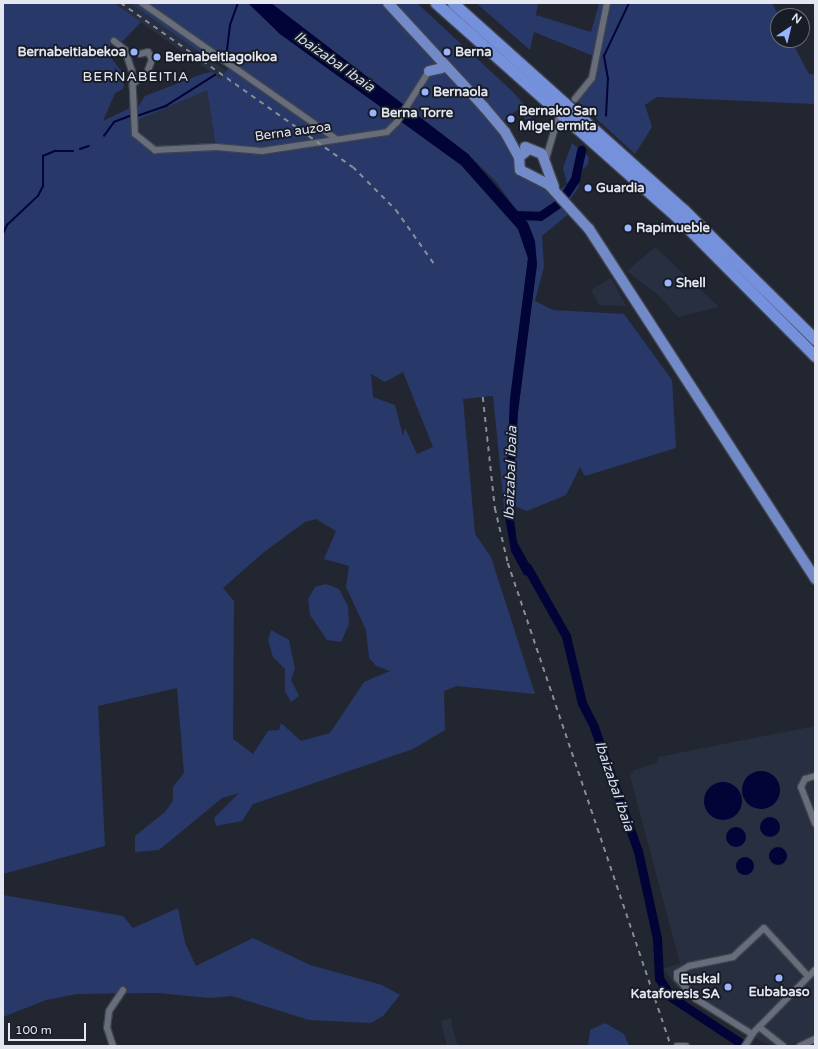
<!DOCTYPE html>
<html>
<head>
<meta charset="utf-8">
<style>
  body { margin:0 }
  #map { position:relative; width:818px; height:1049px; overflow:hidden; background:#212631; font-family:"Varela Round",sans-serif }
  div>[style] { position:absolute }
  .built>* { inset:0; background:#282f40 }
  .green>* { inset:0; background:#283969 }
  .water>* { inset:0; background:#020336 }
  .round { border-radius:50% }
  .stream>* { height:1.5px; margin:-0.75px; padding:0 0.75px; transform-origin:0.75px; border-radius:0.75px; background:#020336 }
  .river>* { height:9px; margin:-4.5px; padding:0 4.5px; transform-origin:4.5px; border-radius:4.5px; background:#020336 }
  .roads { filter:drop-shadow(1px 0 #3f434c) drop-shadow(-1px 0 #3f434c) drop-shadow(0 1px #3f434c) drop-shadow(0 -1px #3f434c) }
  .minor>* { height:6px; margin:-3px; padding:0 3px; transform-origin:3px; border-radius:3px; background:#686d7b }
  .trunk>* { height:10px; margin:-5px; padding:0 5px; transform-origin:5px; border-radius:5px; background:#738ac8 }
  .motorway>* { height:11px; margin:-5.5px; padding:0 5.5px; transform-origin:5.5px; border-radius:5.5px; background:#7691db }
  .rail>* { height:1.5px; margin-top:-0.75px; transform-origin:0; background:repeating-linear-gradient(90deg,#888c95 0 5px,transparent 0 10px) }
  .dots>* { width:11px; height:11px; translate:-50% -50%; box-sizing:border-box; border:2px solid #181c27; border-radius:50% }
  span { translate:-50% -50%; white-space:nowrap; text-align:center; line-height:1.15; -webkit-text-stroke:4px #181c27; paint-order:stroke }
  .poi-label { font-size:13px; color:#e4e7ef; font-weight:700 }
  .right { translate:-100% -50%; text-align:right }
  .left { translate:0 -50%; text-align:left }
  .street-label { font-size:13px; color:#e4e7ef }
  .water-label { font-size:14px; color:#d2dbf0; font-style:italic }
  .neighbourhood-label { font-size:14px; color:#e4e7ef; letter-spacing:1px }
  .frame { position:absolute; inset:0; border:4px solid #e4e7ef; pointer-events:none }
  .north { position:absolute; left:770px; top:8px; width:40px; height:40px; box-sizing:border-box; background:#181c27; border:1px solid #6a6d77; border-radius:50%; rotate:35deg; font-size:11px; font-weight:700; line-height:16px; text-align:center; color:#e4e7ef }
  .north::after { content:''; display:block; margin:auto; width:14px; height:18px; background:#99b5fd; clip-path:polygon(50% 0,100% 100%,50% 72%,0 100%) }
  .scale { position:absolute; left:8px; top:1023px; width:78px; height:18px; box-sizing:border-box; border:2px solid #e4e7ef; border-top:0; padding-left:5px; font-size:12px; line-height:14px; white-space:nowrap; color:#e4e7ef; -webkit-text-stroke:3px #181c27; paint-order:stroke }
</style>
</head>
<body>
<div id="map">
  <div class="built">
    <i style="clip-path:polygon(114px 3px,130px 3px,300px 123px,220px 79px)"></i>
    <i style="clip-path:polygon(207px 89px,216px 147px,155px 150px,140px 142px,133px 122px)"></i>
    <i style="clip-path:polygon(655px 247px,719px 307px,678px 317px,658px 295px,627px 271px)"></i>
    <i style="clip-path:polygon(611px 278px,626px 306px,599px 305px,591px 290px)"></i>
    <i style="clip-path:polygon(815px 726px,815px 1046px,773px 1046px,745px 1034px,683px 995px,663px 969px,680px 963px,630px 776px,634px 770px,657px 763px,658px 757px)"></i>
    <i style="clip-path:polygon(451px 1018px,453px 1030px,458px 1046px,447px 1046px,441px 1021px)"></i>
  </div>
  <div class="green">
    <i style="clip-path:polygon(evenodd,3px 3px,114px 3px,141px 22px,121px 43px,114px 42px,105px 50px,125px 76px,125px 81px,123px 89px,115px 93px,103px 121px,132px 107px,136px 110px,145px 96px,202px 74px,212px 72px,220px 79px,230px 66px,217px 57px,215px 63px,130px 3px,248px 3px,280px 34px,461px 165px,518px 229px,528px 258px,510px 399px,505px 517px,493px 396px,463px 399px,475px 534px,491px 557px,535px 694px,457px 686px,444px 691px,445px 730px,413px 749px,253px 804px,242px 821px,216px 826px,214px 818px,239px 793px,222px 798px,159px 850px,135px 852px,135px 836px,165px 812px,173px 801px,173px 787px,184px 773px,177px 688px,98px 706px,105px 846px,3px 874px,3px 3px,207px 90px,216px 147px,147px 147px,133px 128px,133px 122px,207px 90px,3px 3px,403px 372px,433px 447px,417px 454px,405px 428px,403px 436px,395px 405px,373px 397px,371px 374px,385px 382px,403px 372px,3px 3px,316px 519px,336px 531px,324px 559px,349px 566px,346px 587px,366px 630px,369px 658px,376px 666px,390px 671px,364px 682px,330px 733px,301px 741px,281px 723px,279px 730px,268px 731px,253px 754px,233px 739px,234px 601px,223px 588px,264px 552px,305px 522px,316px 519px)"></i>
    <i style="clip-path:polygon(271px 3px,417px 3px,512px 91px,534px 115px,528px 122px,517px 110px,502px 122px,518px 162px,557px 192px,567px 184px,563px 168px,572px 143px,589px 157px,588px 164px,580px 172px,578px 188px,567px 204px,573px 210px,542px 236px,544px 267px,535px 301px,553px 310px,624px 314px,672px 380px,676px 448px,585px 476px,580px 467px,566px 495px,527px 511px,512px 505px,518px 412px,537px 264px,532px 232px,497px 183px,468px 154px)"></i>
    <i style="clip-path:polygon(476px 3px,538px 3px,536px 15px,591px 32px,599px 3px,772px 3px,779px 16px,778px 40px,791px 40px,809px 74px,815px 75px,815px 104px,657px 97px,645px 105px,652px 127px,635px 154px,575px 99px,588px 87px,596px 57px,534px 32px,530px 50px)"></i>
    <i style="clip-path:polygon(326px 584px,339px 589px,348px 606px,349px 624px,341px 642px,327px 640px,310px 615px,308px 599px,315px 587px)"></i>
    <i style="clip-path:polygon(271px 630px,289px 640px,295px 669px,291px 680px,299px 696px,291px 702px,285px 691px,285px 669px,273px 657px,268px 640px)"></i>
    <i style="clip-path:polygon(3px 895px,123px 916px,133px 928px,178px 908px,185px 943px,196px 966px,253px 938px,310px 965px,382px 985px,400px 995px,383px 1016px,371px 1023px,309px 1020px,232px 996px,210px 998px,158px 993px,77px 994px,46px 1000px,3px 1017px)"></i>
    <i style="clip-path:polygon(605px 1023px,624px 1034px,629px 1046px,588px 1046px,590px 1030px)"></i>
  </div>
  <div class="water">
    <i style="clip-path:polygon(248px 3px,271px 3px,468px 154px,528px 223px,535px 241px,537px 264px,518px 412px,512px 505px,517px 542px,537px 578px,524px 575px,511px 551px,505px 517px,510px 399px,528px 258px,518px 229px,461px 165px,280px 34px)"></i>
    <i class="round" style="left:742px;top:771px;width:38px;height:38px"></i>
    <i class="round" style="left:704px;top:782px;width:38px;height:38px"></i>
    <i class="round" style="left:760px;top:817px;width:20px;height:20px"></i>
    <i class="round" style="left:726px;top:827px;width:20px;height:20px"></i>
    <i class="round" style="left:769px;top:847px;width:18px;height:18px"></i>
    <i class="round" style="left:736px;top:857px;width:18px;height:18px"></i>
  </div>
  <div class="stream">
    <i style="left:226px;top:58px;width:33px;rotate:-83deg"></i>
    <i style="left:230px;top:25px;width:23px;rotate:-70deg"></i>
    <i style="left:137px;top:116px;width:31px;rotate:-19deg"></i>
    <i style="left:166px;top:106px;width:58px;rotate:-32.3deg"></i>
    <i style="left:606px;top:116px;width:37px;rotate:-87deg"></i>
    <i style="left:608px;top:79px;width:23px;rotate:-100deg"></i>
    <i style="left:604px;top:56px;width:59px;rotate:-64.7deg"></i>
    <i style="left:104px;top:136px;width:17px;rotate:-54deg"></i>
    <i style="left:114px;top:122px;width:17px;rotate:-21deg"></i>
    <i style="left:80px;top:149px;width:9px;rotate:-18deg"></i>
    <i style="left:3px;top:234px;width:10px;rotate:-66deg"></i>
    <i style="left:7px;top:225px;width:42px;rotate:-43.1deg"></i>
    <i style="left:38px;top:196px;width:11px;rotate:-63deg"></i>
    <i style="left:43px;top:186px;width:30px;rotate:-90deg"></i>
    <i style="left:43px;top:156px;width:13px;rotate:-23deg"></i>
    <i style="left:55px;top:151px;width:18px"></i>
  </div>
  <div class="river">
    <i style="left:566px;top:193px;width:17px;rotate:-57deg"></i>
    <i style="left:575px;top:179px;width:30px;rotate:-78deg"></i>
    <i style="left:516px;top:215px;width:24px;rotate:2deg"></i>
    <i style="left:540px;top:216px;width:23px;rotate:-34deg"></i>
    <i style="left:527px;top:567px;width:79px;rotate:60.5deg"></i>
    <i style="left:566px;top:636px;width:69px;rotate:76.6deg"></i>
    <i style="left:582px;top:703px;width:27px;rotate:63deg"></i>
    <i style="left:594px;top:727px;width:132px;rotate:70.5deg"></i>
    <i style="left:638px;top:851px;width:89px;rotate:77.7deg"></i>
    <i style="left:657px;top:938px;width:40px;rotate:87.1deg"></i>
    <i style="left:659px;top:978px;width:22px;rotate:58deg"></i>
    <i style="left:671px;top:997px;width:89px;rotate:33.5deg"></i>
  </div>
  <div class="roads">
    <div class="minor">
      <i style="left:142px;top:3px;width:236px;rotate:35deg"></i>
      <i style="left:114px;top:41px;width:14px;rotate:39deg"></i>
      <i style="left:125px;top:50px;width:22px;rotate:72deg"></i>
      <i style="left:132px;top:71px;width:63px;rotate:87.3deg"></i>
      <i style="left:135px;top:134px;width:26px;rotate:39deg"></i>
      <i style="left:155px;top:150px;width:61px;rotate:-2.8deg"></i>
      <i style="left:216px;top:147px;width:46px;rotate:5deg"></i>
      <i style="left:262px;top:151px;width:126px;rotate:-8.6deg"></i>
      <i style="left:387px;top:132px;width:14px;rotate:-45deg"></i>
      <i style="left:397px;top:122px;width:60px;rotate:-57.9deg"></i>
      <i style="left:134px;top:83px;width:16px;rotate:-38deg"></i>
      <i style="left:147px;top:73px;width:15px;rotate:-70deg"></i>
      <i style="left:152px;top:59px;width:8px;rotate:-120deg"></i>
      <i style="left:148px;top:52px;width:8px;rotate:166deg"></i>
      <i style="left:575px;top:99px;width:27px;rotate:-51deg"></i>
      <i style="left:592px;top:78px;width:76px;rotate:-78.7deg"></i>
      <i style="left:545px;top:162px;width:43px;rotate:-73.7deg"></i>
      <i style="left:815px;top:776px;width:10px;rotate:163deg"></i>
      <i style="left:805px;top:779px;width:9px;rotate:117deg"></i>
      <i style="left:801px;top:787px;width:39px;rotate:69deg"></i>
      <i style="left:759px;top:1027px;width:31px;rotate:38deg"></i>
      <i style="left:752px;top:1034px;width:66px;rotate:-148deg"></i>
      <i style="left:696px;top:999px;width:28px;rotate:-132deg"></i>
      <i style="left:677px;top:978px;width:5px;rotate:-90deg"></i>
      <i style="left:677px;top:973px;width:14px;rotate:-30deg"></i>
      <i style="left:689px;top:966px;width:45px;rotate:-11.6deg"></i>
      <i style="left:733px;top:957px;width:42px;rotate:-43.1deg"></i>
      <i style="left:764px;top:928px;width:65px;rotate:47.5deg"></i>
      <i style="left:113px;top:1046px;width:19px;rotate:-108deg"></i>
      <i style="left:107px;top:1028px;width:17px;rotate:-83deg"></i>
      <i style="left:109px;top:1011px;width:25px;rotate:-56deg"></i>
      <i style="left:677px;top:1046px;width:9px"></i>
      <i style="left:745px;top:1046px;width:15px;rotate:-58deg"></i>
      <i style="left:753px;top:1033px;width:88px;rotate:-45.5deg"></i>
      <i style="left:800px;top:1046px;width:17px;rotate:-25deg"></i>
    </div>
    <div class="trunk">
      <i style="left:388px;top:3px;width:142px;rotate:47.3deg"></i>
      <i style="left:484px;top:107px;width:33px;rotate:50deg"></i>
      <i style="left:505px;top:132px;width:29px;rotate:61deg"></i>
      <i style="left:429px;top:71px;width:13px;rotate:-13deg"></i>
      <i style="left:525px;top:147px;width:18px;rotate:22deg"></i>
      <i style="left:542px;top:154px;width:35px;rotate:70deg"></i>
      <i style="left:529px;top:149px;width:13px;rotate:141deg"></i>
      <i style="left:519px;top:157px;width:13px;rotate:86deg"></i>
      <i style="left:520px;top:170px;width:31px;rotate:27deg"></i>
      <i style="left:548px;top:184px;width:61px;rotate:47.7deg"></i>
      <i style="left:589px;top:229px;width:417px;rotate:57.1deg"></i>
    </div>
    <div class="motorway">
      <i style="left:436px;top:3px;width:324px;rotate:41.6deg"></i>
      <i style="left:678px;top:218px;width:194px;rotate:45.2deg"></i>
      <i style="left:453px;top:3px;width:310px;rotate:41.9deg"></i>
      <i style="left:684px;top:210px;width:184px;rotate:44.6deg"></i>
    </div>
  </div>
  <div class="rail">
    <i style="left:121px;top:3px;width:284px;rotate:35.3deg"></i>
    <i style="left:353px;top:167px;width:61px;rotate:45deg"></i>
    <i style="left:396px;top:210px;width:67px;rotate:54.7deg"></i>
    <i style="left:483px;top:397px;width:112px;rotate:83.8deg"></i>
    <i style="left:495px;top:508px;width:57px;rotate:76.7deg"></i>
    <i style="left:508px;top:563px;width:510px;rotate:71.35deg"></i>
  </div>
  <div class="dots">
    <i style="left:134px;top:52px;background:#99b5fd"></i>
    <i style="left:447px;top:52px;background:#99b5fd"></i>
    <i style="left:157px;top:57px;background:#99b5fd"></i>
    <i style="left:425px;top:92px;background:#99b5fd"></i>
    <i style="left:373px;top:113px;background:#99b5fd"></i>
    <i style="left:511px;top:119px;background:#99b5fd"></i>
    <i style="left:588px;top:188px;background:#99b5fd"></i>
    <i style="left:628px;top:228px;background:#99b5fd"></i>
    <i style="left:668px;top:283px;background:#99b5fd"></i>
    <i style="left:779px;top:978px;background:#99b5fd"></i>
    <i style="left:728px;top:987px;background:#99b5fd"></i>
  </div>
  <div class="poi-label">
    <span class="right" style="left:126px;top:52px">Bernabeitiabekoa</span>
    <span class="left" style="left:455px;top:52px">Berna</span>
    <span class="left" style="left:165px;top:57px">Bernabeitiagoikoa</span>
    <span class="left" style="left:433px;top:92px">Bernaola</span>
    <span class="left" style="left:519px;top:119px">Bernako San<br>Migel ermita</span>
    <span class="left" style="left:381px;top:113px">Berna Torre</span>
    <span class="left" style="left:596px;top:188px">Guardia</span>
    <span class="left" style="left:636px;top:228px">Rapimueble</span>
    <span class="left" style="left:676px;top:283px">Shell</span>
    <span class="right" style="left:720px;top:987px">Euskal<br>Kataforesis SA</span>
    <span style="left:779px;top:992px">Eubabaso</span>
  </div>
  <div class="street-label">
    <span style="left:293px;top:132px;rotate:-8deg">Berna auzoa</span>
  </div>
  <div class="water-label">
    <span style="left:334px;top:62px;rotate:35deg">Ibaizabal ibaia</span>
    <span style="left:511px;top:473px;rotate:-88deg">Ibaizabal ibaia</span>
    <span style="left:614px;top:786px;rotate:71deg">Ibaizabal ibaia</span>
  </div>
  <div class="neighbourhood-label">
    <span style="left:136px;top:77px">BERNABEITIA</span>
  </div>
  <div class="frame"></div>
  <div class="north">N</div>
  <div class="scale">100 m</div>
</div>
</body>
</html>
